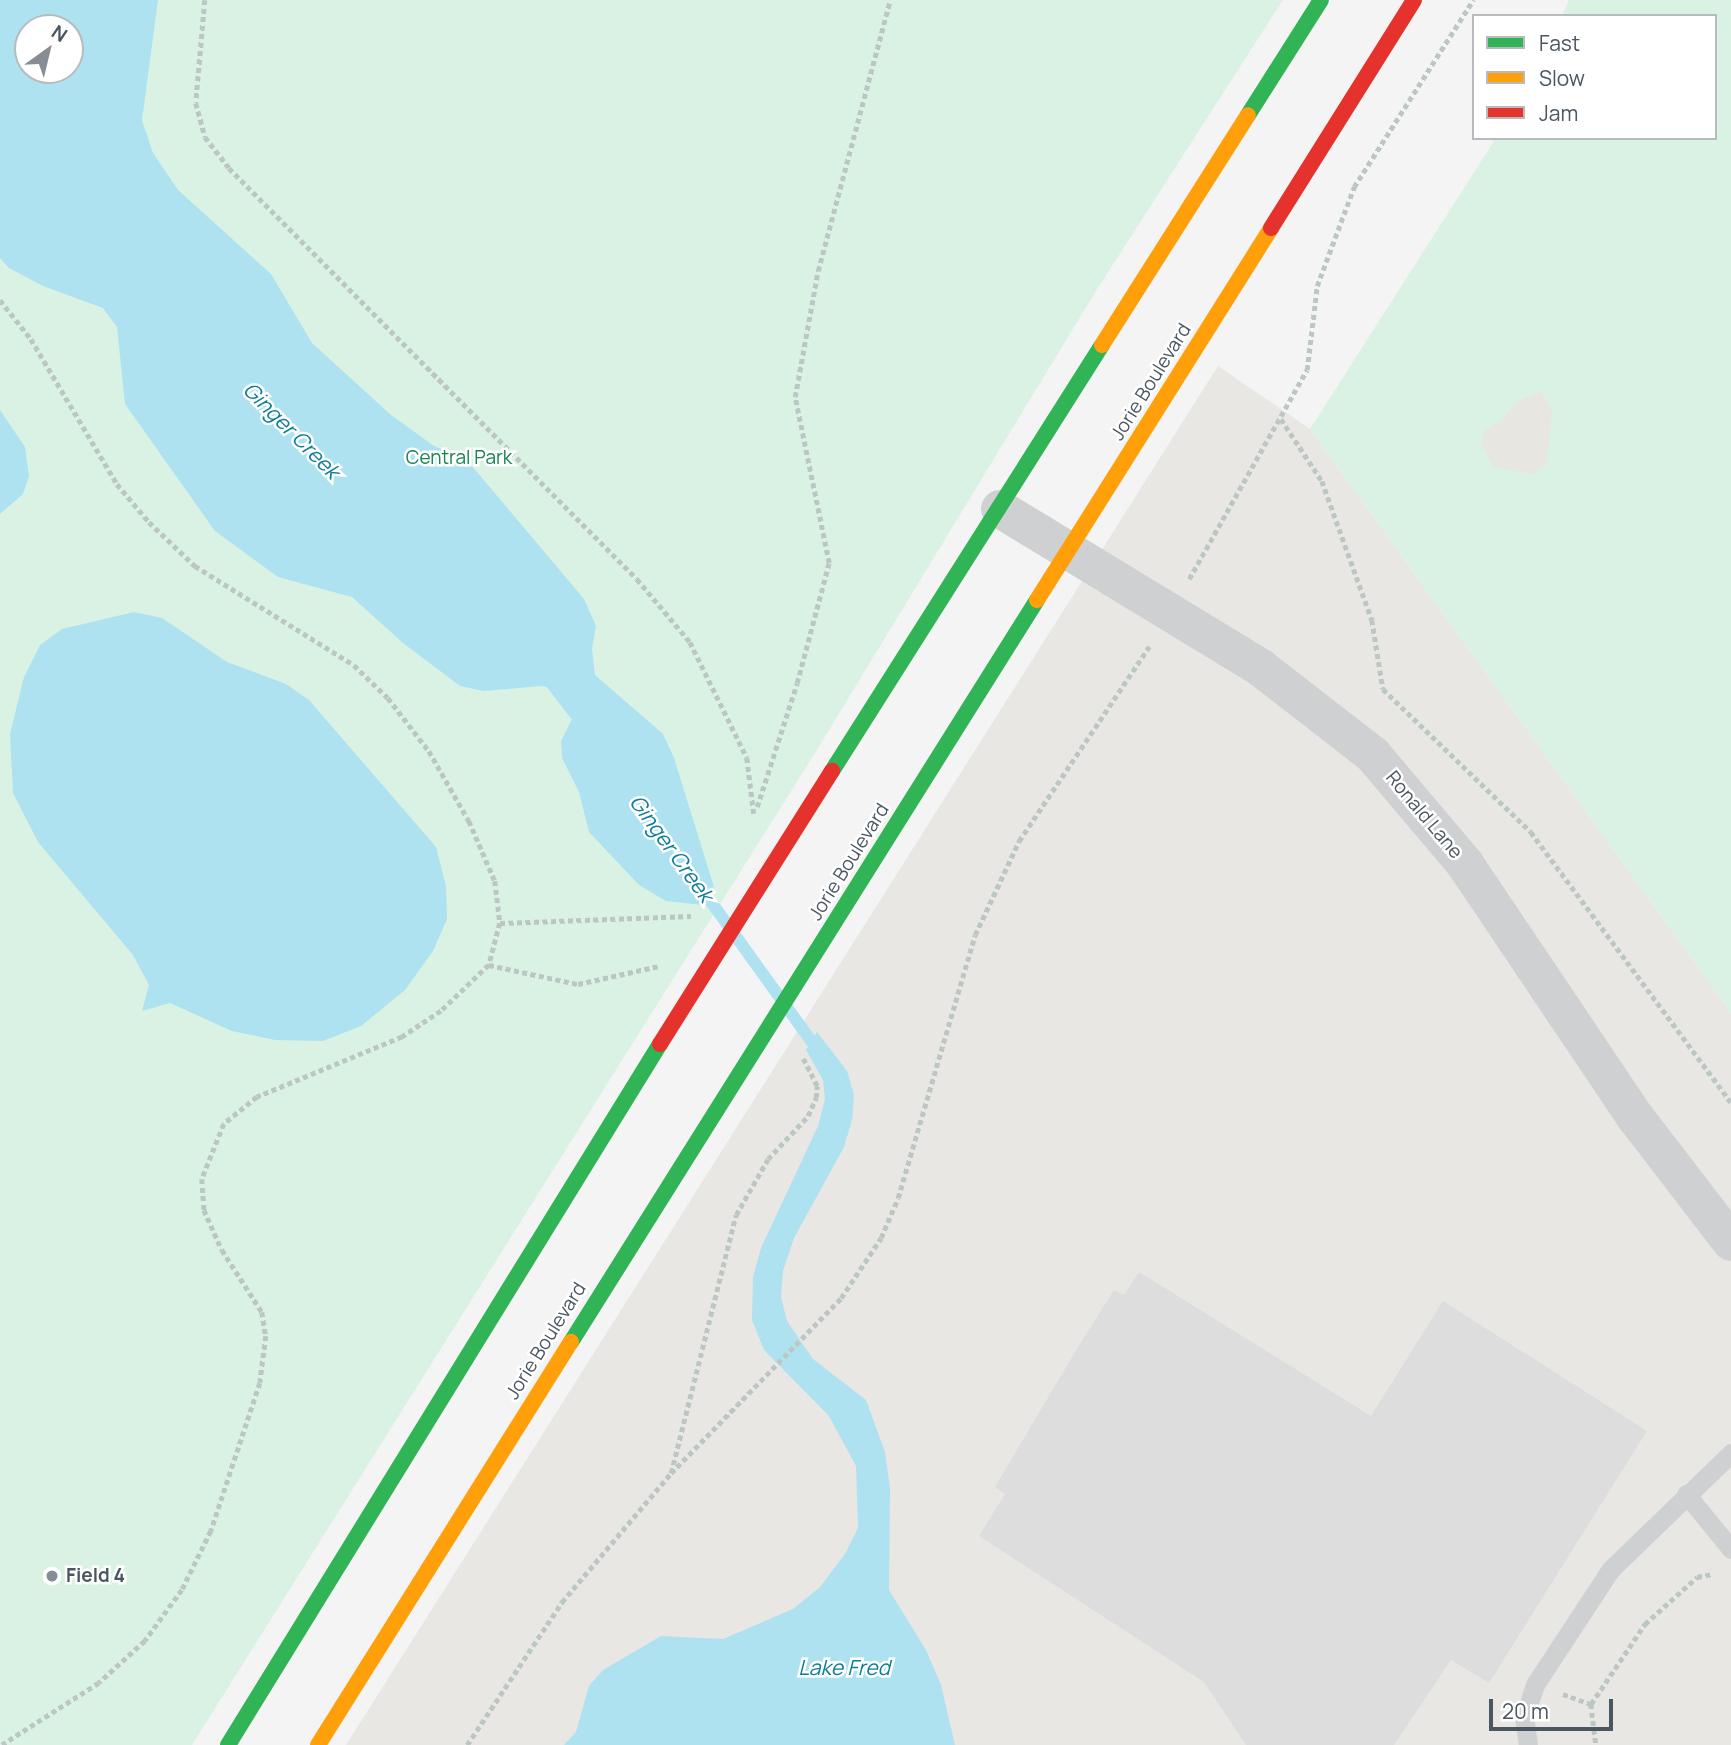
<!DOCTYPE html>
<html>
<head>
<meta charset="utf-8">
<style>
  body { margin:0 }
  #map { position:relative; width:1731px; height:1745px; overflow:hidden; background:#f4f4f4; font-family:Manrope,sans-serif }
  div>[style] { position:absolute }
  .commercial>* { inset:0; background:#e8e7e3 }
  .green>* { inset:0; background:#d9f2e3 }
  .sand>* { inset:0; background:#e7e6e1 }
  .water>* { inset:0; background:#aee2f0 }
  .stream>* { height:12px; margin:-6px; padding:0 6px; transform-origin:6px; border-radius:6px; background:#aee2f0 }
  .building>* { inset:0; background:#ddddde }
  .path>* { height:4.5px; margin-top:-2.25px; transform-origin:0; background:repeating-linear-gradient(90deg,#bcc7c4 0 5px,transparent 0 8.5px) }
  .lane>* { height:19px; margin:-9.5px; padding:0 9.5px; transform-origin:9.5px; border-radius:9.5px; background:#ced0d2 }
  .street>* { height:38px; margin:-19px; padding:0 19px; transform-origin:19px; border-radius:19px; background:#ced0d2 }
  .fast>* { height:16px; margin:-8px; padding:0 8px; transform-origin:8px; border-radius:8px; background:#30b455 }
  .slow>* { height:16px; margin:-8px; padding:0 8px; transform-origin:8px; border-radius:8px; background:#ff9f0a }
  .jam>* { height:16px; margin:-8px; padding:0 8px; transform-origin:8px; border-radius:8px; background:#e5322d }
  .dots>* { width:19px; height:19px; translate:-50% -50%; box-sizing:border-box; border:4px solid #fff; border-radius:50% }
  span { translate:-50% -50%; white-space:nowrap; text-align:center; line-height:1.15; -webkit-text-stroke:5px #fff; paint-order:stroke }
  .street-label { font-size:19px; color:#4a5661 }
  .park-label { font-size:19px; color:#17864f }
  .poi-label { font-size:19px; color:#4a5661; font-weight:700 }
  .left { translate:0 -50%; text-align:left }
  .water-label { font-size:21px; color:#0c7c9b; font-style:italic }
  .legend { position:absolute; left:1472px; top:14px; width:245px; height:126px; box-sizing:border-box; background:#fff; border:2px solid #b7bbc0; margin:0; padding:9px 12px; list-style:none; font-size:21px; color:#4a5661 }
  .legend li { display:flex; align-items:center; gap:14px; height:35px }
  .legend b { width:35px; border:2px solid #b7bbc0 }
  .north { position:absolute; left:14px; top:14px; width:70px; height:70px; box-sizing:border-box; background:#fff; border:2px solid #b7bbc0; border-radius:50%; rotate:34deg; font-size:19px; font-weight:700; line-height:28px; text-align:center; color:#4a5661 }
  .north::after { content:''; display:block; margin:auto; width:24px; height:32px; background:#868d94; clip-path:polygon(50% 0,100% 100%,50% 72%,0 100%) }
  .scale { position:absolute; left:1489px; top:1699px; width:124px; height:32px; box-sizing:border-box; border:4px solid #4a5661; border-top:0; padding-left:9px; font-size:21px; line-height:24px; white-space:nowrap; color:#4a5661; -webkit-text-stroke:5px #fff; paint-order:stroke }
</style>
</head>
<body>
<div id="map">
  <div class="commercial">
    <i style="clip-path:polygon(1218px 366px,1310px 429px,1731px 1013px,1731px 1745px,346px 1745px)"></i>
  </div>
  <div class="green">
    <i style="clip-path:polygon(evenodd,0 0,1283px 0,1096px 291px,815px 753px,192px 1745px,0 1745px,0 0,28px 28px,70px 28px,70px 70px,28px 70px,28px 28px)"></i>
    <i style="clip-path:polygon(1569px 0,1731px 0,1731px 1013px,1310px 429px,1496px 138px,1715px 138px,1715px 16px,1562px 16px)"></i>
  </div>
  <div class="sand">
    <i style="clip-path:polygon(1541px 391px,1552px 410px,1547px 464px,1533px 474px,1493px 467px,1481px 444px,1485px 430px,1500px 422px,1516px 402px)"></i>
  </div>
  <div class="water">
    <i style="clip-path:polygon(evenodd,0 0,158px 0,142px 120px,153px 153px,178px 190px,271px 274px,312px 343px,391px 415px,434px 446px,466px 459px,584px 599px,596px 626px,592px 649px,595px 675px,663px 734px,674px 758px,714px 887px,702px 905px,666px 901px,639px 885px,589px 832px,579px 792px,562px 758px,561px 741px,573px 717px,573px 701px,561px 689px,541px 686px,484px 691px,460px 686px,403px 643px,352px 597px,278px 577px,215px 531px,125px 404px,117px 327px,103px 308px,43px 286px,9px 268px,0 258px,0 0,70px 28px,70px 70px,28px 70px,28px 28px,70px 28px)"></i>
    <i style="clip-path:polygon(0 410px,25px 447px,29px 476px,23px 494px,0 514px)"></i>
    <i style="clip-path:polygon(134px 612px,162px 618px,227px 662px,286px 684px,309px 700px,436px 847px,446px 886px,447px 919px,433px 951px,405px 990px,361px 1026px,323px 1041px,275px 1040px,232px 1031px,170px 1003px,142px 1011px,149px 985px,133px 955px,38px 842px,13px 793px,10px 734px,24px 677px,40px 645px,62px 629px)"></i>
    <i style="clip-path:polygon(817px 1032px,847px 1071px,854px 1095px,852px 1120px,844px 1147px,794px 1238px,783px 1271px,781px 1297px,787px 1321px,813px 1359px,866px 1400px,885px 1452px,890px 1488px,889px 1590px,926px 1650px,941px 1685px,955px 1745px,564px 1745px,576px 1732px,589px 1686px,603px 1670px,661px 1636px,723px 1639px,793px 1609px,820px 1587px,845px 1554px,858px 1528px,856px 1466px,829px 1416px,764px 1350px,752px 1320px,753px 1277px,761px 1248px,818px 1126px,825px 1099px,823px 1080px,806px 1050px)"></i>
  </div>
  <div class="stream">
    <i style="left:546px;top:676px;width:59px;rotate:52.5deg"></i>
    <i style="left:699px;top:885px;width:209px;rotate:54.3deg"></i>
  </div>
  <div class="building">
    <i style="clip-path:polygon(1139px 1272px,1371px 1416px,1443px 1301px,1647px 1431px,1489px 1683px,1451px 1660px,1394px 1745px,1246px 1745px,1204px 1682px,979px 1536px,1005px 1494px,995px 1487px,1075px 1352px,1114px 1290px,1124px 1295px)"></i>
  </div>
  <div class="path">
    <i style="left:205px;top:0;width:103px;rotate:95deg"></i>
    <i style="left:196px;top:103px;width:35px;rotate:75deg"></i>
    <i style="left:205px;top:137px;width:39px;rotate:52deg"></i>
    <i style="left:229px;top:168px;width:579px;rotate:45.21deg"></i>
    <i style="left:637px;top:579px;width:82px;rotate:49.9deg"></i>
    <i style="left:690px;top:642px;width:129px;rotate:63.8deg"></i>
    <i style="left:747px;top:758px;width:56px;rotate:82.9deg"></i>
    <i style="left:0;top:300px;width:50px;rotate:51.5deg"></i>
    <i style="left:31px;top:339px;width:169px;rotate:59.3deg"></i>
    <i style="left:117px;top:484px;width:50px;rotate:49.9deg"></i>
    <i style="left:149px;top:522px;width:64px;rotate:43.7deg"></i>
    <i style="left:195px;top:566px;width:187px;rotate:31.9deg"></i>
    <i style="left:354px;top:665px;width:47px;rotate:44.1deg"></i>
    <i style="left:388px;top:698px;width:67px;rotate:52.3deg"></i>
    <i style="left:429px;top:751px;width:81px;rotate:60.3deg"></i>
    <i style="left:469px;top:821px;width:65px;rotate:66.6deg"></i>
    <i style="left:495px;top:881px;width:42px;rotate:83.2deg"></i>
    <i style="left:500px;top:923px;width:43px;rotate:104.7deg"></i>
    <i style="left:489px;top:965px;width:66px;rotate:136.2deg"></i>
    <i style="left:441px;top:1011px;width:47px;rotate:146.3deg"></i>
    <i style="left:402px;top:1037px;width:157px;rotate:157.5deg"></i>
    <i style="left:257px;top:1097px;width:43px;rotate:140.7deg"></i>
    <i style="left:224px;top:1124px;width:59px;rotate:111.8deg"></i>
    <i style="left:202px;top:1179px;width:31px;rotate:86deg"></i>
    <i style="left:204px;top:1210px;width:44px;rotate:65.8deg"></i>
    <i style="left:222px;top:1250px;width:74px;rotate:57.2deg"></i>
    <i style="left:262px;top:1312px;width:24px;rotate:81deg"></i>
    <i style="left:266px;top:1336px;width:47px;rotate:97.3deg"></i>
    <i style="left:260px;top:1383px;width:156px;rotate:108.3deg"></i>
    <i style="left:211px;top:1531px;width:66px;rotate:116.2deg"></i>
    <i style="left:182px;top:1590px;width:63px;rotate:126deg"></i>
    <i style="left:145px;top:1641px;width:62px;rotate:137.6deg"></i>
    <i style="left:99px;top:1683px;width:115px;rotate:147.4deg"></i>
    <i style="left:1281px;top:419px;width:74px;rotate:56.5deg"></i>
    <i style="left:1322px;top:481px;width:148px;rotate:70.2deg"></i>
    <i style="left:1372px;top:620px;width:70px;rotate:80.9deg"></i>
    <i style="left:1383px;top:689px;width:206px;rotate:44deg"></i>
    <i style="left:1531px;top:832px;width:336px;rotate:53.5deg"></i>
    <i style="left:1189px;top:579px;width:240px;rotate:-60.6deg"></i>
    <i style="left:1307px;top:370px;width:85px;rotate:-83.2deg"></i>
    <i style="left:1317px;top:286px;width:106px;rotate:-69.5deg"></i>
    <i style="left:1354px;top:187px;width:222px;rotate:-57.5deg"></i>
    <i style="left:757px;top:807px;width:130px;rotate:-72.1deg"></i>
    <i style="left:797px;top:683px;width:124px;rotate:-75.1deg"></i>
    <i style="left:829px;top:563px;width:169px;rotate:-101.6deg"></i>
    <i style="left:795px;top:397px;width:128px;rotate:-79.7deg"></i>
    <i style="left:818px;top:271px;width:280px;rotate:-75.1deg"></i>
    <i style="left:500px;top:923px;width:191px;rotate:-2.1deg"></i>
    <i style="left:489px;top:965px;width:91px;rotate:12.1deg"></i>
    <i style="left:578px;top:984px;width:83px;rotate:-12.5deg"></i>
    <i style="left:671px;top:1473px;width:266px;rotate:-75.9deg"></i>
    <i style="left:736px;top:1215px;width:64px;rotate:-60.3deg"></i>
    <i style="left:768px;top:1159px;width:59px;rotate:-47.1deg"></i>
    <i style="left:808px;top:1116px;width:20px;rotate:-66deg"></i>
    <i style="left:816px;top:1098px;width:12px;rotate:-85deg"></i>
    <i style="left:817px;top:1086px;width:33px;rotate:-117deg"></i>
    <i style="left:1563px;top:1694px;width:30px;rotate:20deg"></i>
    <i style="left:1591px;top:1704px;width:97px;rotate:-56deg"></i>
    <i style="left:1645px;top:1624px;width:70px;rotate:-42.1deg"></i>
    <i style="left:1697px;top:1577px;width:15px;rotate:-11deg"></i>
    <i style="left:1591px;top:1704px;width:41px;rotate:83deg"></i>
    <i style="left:467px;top:1745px;width:172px;rotate:-56.4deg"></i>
    <i style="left:562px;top:1602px;width:169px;rotate:-49.8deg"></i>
    <i style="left:671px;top:1473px;width:244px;rotate:-45.8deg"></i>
    <i style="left:841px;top:1298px;width:72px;rotate:-56.3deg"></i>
    <i style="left:881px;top:1238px;width:43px;rotate:-67deg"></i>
    <i style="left:898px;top:1198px;width:274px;rotate:-73.7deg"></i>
    <i style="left:975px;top:935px;width:104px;rotate:-64.9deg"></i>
    <i style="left:1019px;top:841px;width:234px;rotate:-56.2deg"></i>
  </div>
  <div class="lane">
    <i style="left:1686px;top:1494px;width:71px;rotate:50.7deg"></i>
    <i style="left:1528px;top:1745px;width:28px;rotate:-98deg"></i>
    <i style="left:1524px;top:1717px;width:36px;rotate:-71deg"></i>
    <i style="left:1536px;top:1683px;width:136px;rotate:-56.7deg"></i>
    <i style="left:1611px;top:1569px;width:167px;rotate:-44deg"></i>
  </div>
  <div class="street">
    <i style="left:1000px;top:509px;width:306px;rotate:31.3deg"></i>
    <i style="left:1261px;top:668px;width:142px;rotate:37.8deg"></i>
    <i style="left:1373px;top:755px;width:143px;rotate:49.8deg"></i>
    <i style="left:1465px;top:864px;width:306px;rotate:56.1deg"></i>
    <i style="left:1636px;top:1118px;width:156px;rotate:52.5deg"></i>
  </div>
  <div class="fast">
    <i style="left:1248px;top:115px;width:136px;rotate:-57.6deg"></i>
    <i style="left:832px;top:771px;width:504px;rotate:-57.63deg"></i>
    <i style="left:571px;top:1342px;width:876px;rotate:-57.87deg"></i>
    <i style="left:228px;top:1745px;width:823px;rotate:-58.36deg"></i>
  </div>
  <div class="slow">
    <i style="left:1102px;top:345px;width:272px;rotate:-57.6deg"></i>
    <i style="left:1037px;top:600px;width:439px;rotate:-57.8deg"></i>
    <i style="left:318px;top:1745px;width:476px;rotate:-57.9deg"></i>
  </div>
  <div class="jam">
    <i style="left:1271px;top:228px;width:269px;rotate:-57.9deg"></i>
    <i style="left:660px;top:1044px;width:323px;rotate:-57.8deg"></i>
  </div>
  <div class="dots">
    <i style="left:52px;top:1576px;background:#868d94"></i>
  </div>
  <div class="street-label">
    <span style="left:1151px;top:382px;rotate:-58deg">Jorie Boulevard</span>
    <span style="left:1424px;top:815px;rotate:50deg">Ronald Lane</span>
    <span style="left:849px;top:862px;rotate:-58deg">Jorie Boulevard</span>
    <span style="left:546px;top:1341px;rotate:-58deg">Jorie Boulevard</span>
  </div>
  <div class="park-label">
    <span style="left:459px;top:458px">Central Park</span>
  </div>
  <div class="poi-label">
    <span class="left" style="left:66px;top:1576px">Field 4</span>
  </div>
  <div class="water-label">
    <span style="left:292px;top:430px;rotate:45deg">Ginger Creek</span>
    <span style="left:672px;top:848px;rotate:54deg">Ginger Creek</span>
    <span style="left:844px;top:1667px">Lake Fred</span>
  </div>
  <ul class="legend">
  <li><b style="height:9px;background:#30b455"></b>Fast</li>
  <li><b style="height:9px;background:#ff9f0a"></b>Slow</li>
  <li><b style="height:9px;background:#e5322d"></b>Jam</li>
  </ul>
  <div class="north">N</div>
  <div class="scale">20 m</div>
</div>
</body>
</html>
